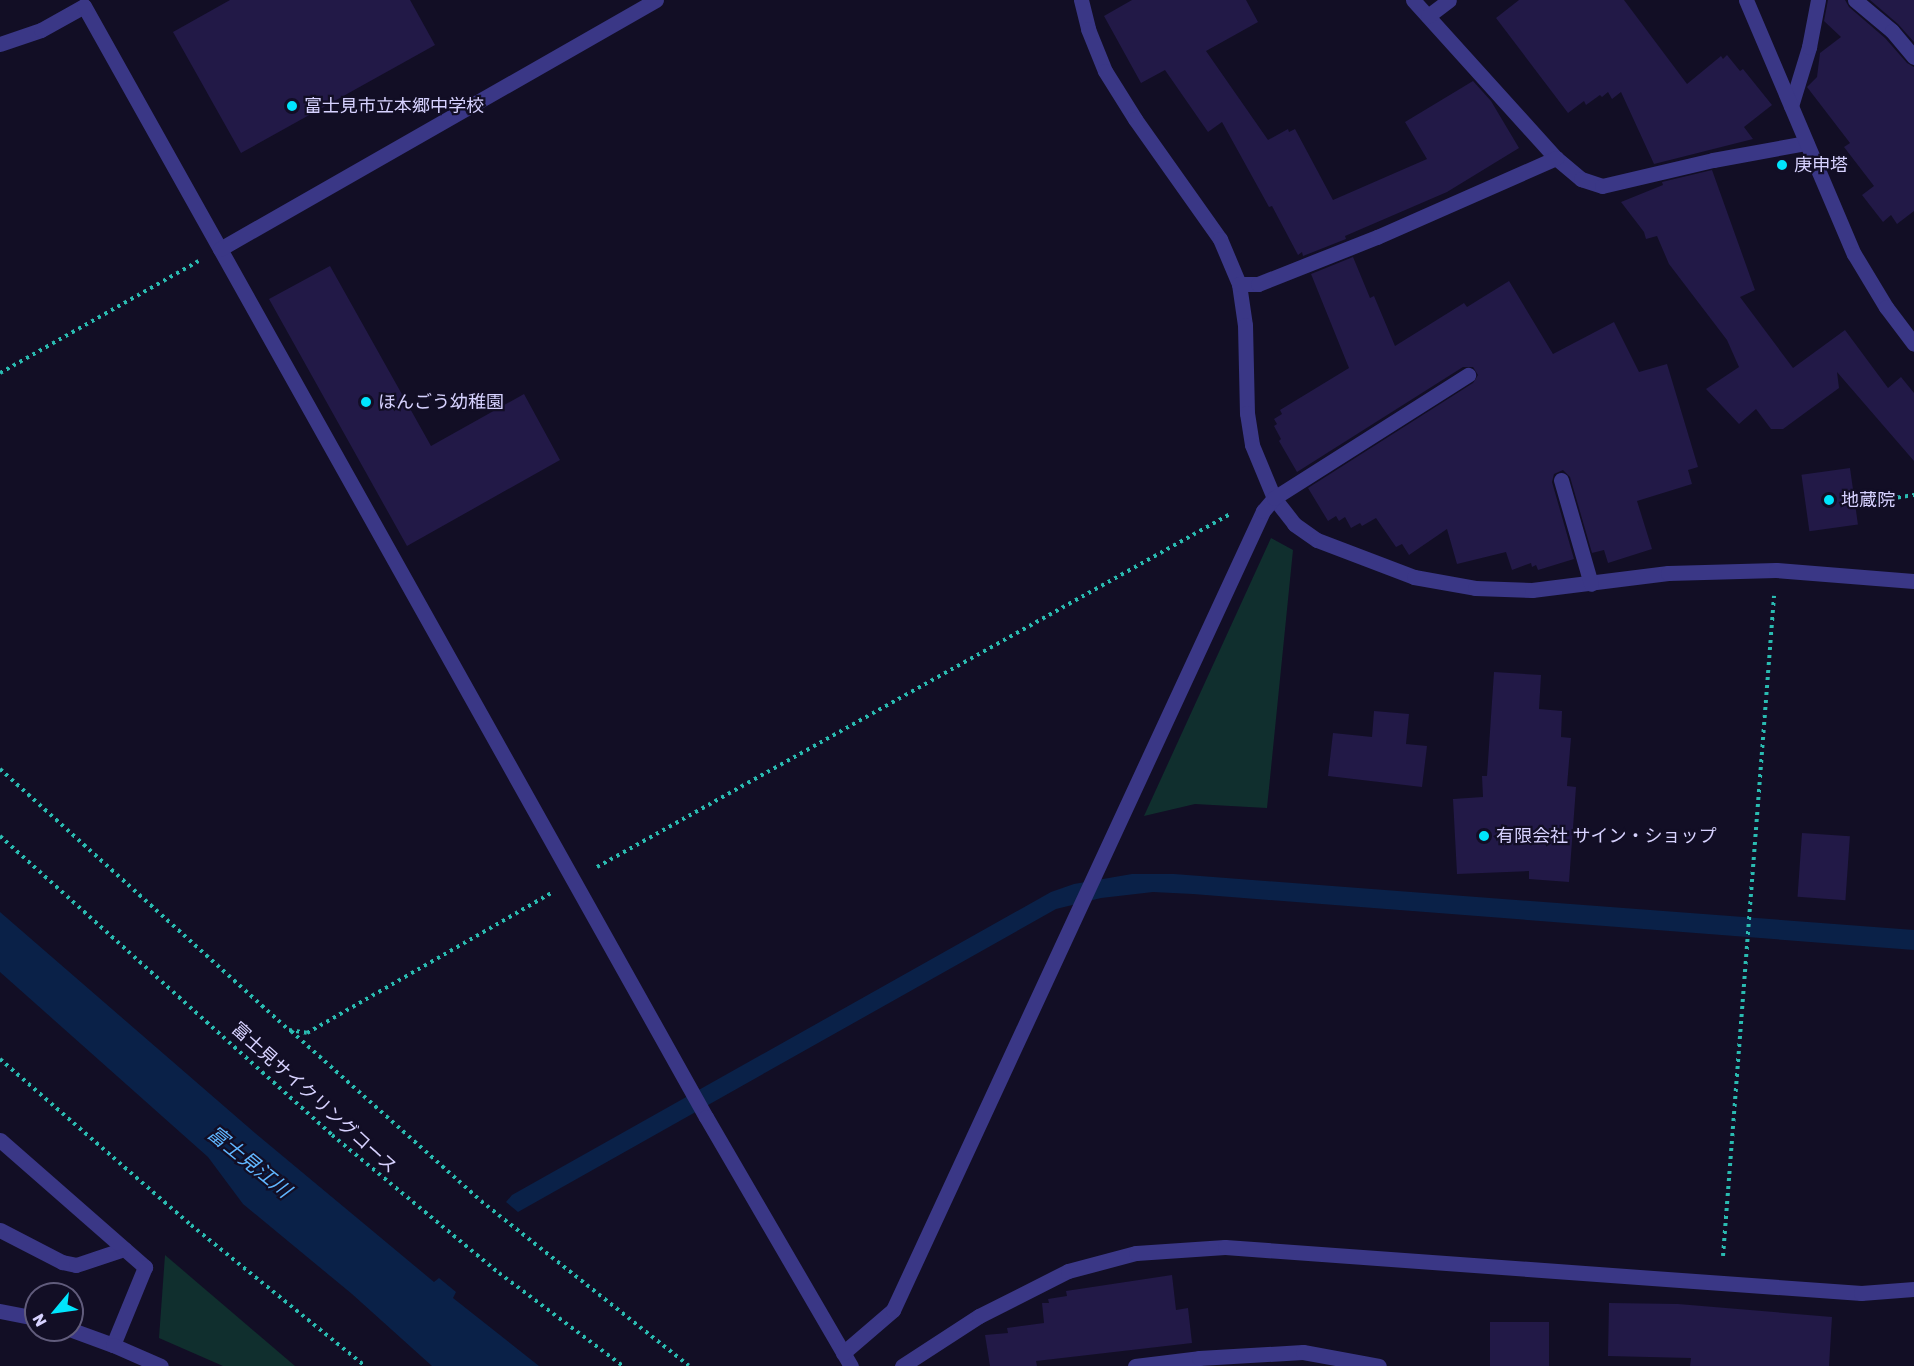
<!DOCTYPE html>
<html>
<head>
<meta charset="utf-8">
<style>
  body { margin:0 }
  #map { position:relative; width:1914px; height:1366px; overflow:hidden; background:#120e25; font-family:Rubik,"Noto Sans JP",sans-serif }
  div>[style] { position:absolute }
  .green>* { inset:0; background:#102f2e }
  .water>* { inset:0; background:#0a2148 }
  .building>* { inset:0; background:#221947; transform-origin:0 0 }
  .path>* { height:4px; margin-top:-2px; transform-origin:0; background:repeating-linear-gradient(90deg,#2abbb1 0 3px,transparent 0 7.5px) }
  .service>* { height:15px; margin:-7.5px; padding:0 7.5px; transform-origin:7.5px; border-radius:7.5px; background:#3a3786 }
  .minor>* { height:15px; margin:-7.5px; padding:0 7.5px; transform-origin:7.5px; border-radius:7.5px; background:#3a3786 }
  .tertiary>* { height:15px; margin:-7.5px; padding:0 7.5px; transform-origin:7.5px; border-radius:7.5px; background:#3a3786 }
  .dots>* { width:16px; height:16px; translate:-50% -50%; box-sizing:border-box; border:3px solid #120e25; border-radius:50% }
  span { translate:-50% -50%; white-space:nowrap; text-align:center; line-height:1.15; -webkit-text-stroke:4.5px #120e25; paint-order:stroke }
  .poi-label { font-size:18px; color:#d7d2ff }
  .left { translate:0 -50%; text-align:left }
  .street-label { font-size:18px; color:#d7d2ff }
  .water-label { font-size:20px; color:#60b6ff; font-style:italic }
  .north { position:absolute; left:24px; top:1282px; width:60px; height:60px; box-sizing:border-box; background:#120e25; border:2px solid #615c7c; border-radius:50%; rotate:241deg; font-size:16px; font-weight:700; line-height:24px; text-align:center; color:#d7d2ff }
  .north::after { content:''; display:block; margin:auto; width:21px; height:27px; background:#00e5fd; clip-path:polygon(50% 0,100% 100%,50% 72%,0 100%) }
</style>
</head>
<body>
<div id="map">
  <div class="green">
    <i style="clip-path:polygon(1271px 538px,1293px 550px,1267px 808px,1195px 804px,1144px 816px)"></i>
    <i style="clip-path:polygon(165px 1255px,295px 1366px,223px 1366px,159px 1338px)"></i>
  </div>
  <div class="water">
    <i style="clip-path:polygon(1132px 874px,1174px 874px,1914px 930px,1914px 950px,1193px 894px,1153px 892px,1101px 898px,1056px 909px,518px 1212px,506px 1202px,512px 1195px,1051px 892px,1074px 884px)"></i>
    <i style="clip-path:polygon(0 912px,255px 1133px,434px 1282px,439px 1278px,456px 1292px,453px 1298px,539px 1366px,432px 1366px,352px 1294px,243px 1204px,208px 1157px,0 972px)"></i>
  </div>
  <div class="building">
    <i style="clip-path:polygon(230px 0,410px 0,435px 45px,241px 153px,173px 32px)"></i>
    <i style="clip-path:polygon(1132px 0,1246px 0,1258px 22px,1206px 51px,1268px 140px,1288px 129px,1289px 132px,1295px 129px,1333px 200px,1427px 159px,1405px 122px,1473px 81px,1491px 101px,1519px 148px,1447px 192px,1345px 236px,1346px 239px,1303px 256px,1302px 252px,1298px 255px,1272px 206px,1269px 207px,1222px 122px,1208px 132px,1165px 70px,1141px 83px,1104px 16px)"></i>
    <i style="clip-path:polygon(1519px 0,1624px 0,1687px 84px,1721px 56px,1723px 59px,1727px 55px,1740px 71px,1743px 69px,1772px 105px,1744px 127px,1753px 139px,1654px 164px,1621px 92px,1612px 99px,1608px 92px,1602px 97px,1600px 95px,1586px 105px,1584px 101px,1568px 113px,1496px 18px)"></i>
    <i style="clip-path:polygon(1828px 0,1845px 0,1849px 7px,1885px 38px,1907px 63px,1914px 67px,1914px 211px,1897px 224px,1891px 215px,1883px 222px,1862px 195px,1874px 186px,1844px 147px,1850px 143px,1807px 87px,1817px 77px,1820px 53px,1841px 37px,1824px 21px)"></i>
    <i style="clip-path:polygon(1870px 0,1914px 0,1914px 42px,1898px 24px)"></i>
    <i style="clip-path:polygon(1712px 170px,1755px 290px,1740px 297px,1793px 368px,1845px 330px,1888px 388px,1901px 377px,1914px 393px,1914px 461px,1837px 372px,1839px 388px,1783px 429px,1771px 429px,1756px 409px,1739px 424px,1706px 389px,1739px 367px,1727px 340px,1669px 264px,1657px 236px,1646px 239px,1644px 232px,1621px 202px,1663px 185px,1662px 182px)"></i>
    <i style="clip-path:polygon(1353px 257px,1370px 298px,1374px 296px,1395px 346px,1464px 303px,1467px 307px,1509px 281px,1553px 354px,1614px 322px,1639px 372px,1667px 364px,1698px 467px,1688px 470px,1692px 484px,1637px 501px,1652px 549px,1608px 563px,1604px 550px,1592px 553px,1570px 477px,1563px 470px,1554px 474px,1552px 482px,1574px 559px,1538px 570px,1536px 565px,1532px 567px,1531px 563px,1512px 570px,1506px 552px,1457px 564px,1447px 529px,1409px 555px,1402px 544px,1396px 547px,1376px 518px,1362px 526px,1360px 523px,1351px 528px,1345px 517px,1339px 521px,1336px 516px,1328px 521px,1308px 488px,1473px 383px,1478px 375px,1473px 367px,1463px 367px,1297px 472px,1279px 441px,1281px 439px,1274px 426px,1277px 424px,1274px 419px,1282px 414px,1280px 410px,1349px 368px,1311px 274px)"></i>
    <i style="clip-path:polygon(330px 266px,431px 446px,524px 394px,560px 460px,407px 546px,269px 299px)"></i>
    <i style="left:1850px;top:468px;width:57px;height:49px;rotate:82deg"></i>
    <i style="clip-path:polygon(1494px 672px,1541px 675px,1539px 709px,1562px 711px,1561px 737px,1571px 738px,1567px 786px,1576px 787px,1569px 882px,1529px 879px,1529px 871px,1457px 874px,1453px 799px,1483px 797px,1482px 776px,1487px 776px)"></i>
    <i style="clip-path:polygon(1374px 711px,1409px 714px,1406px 744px,1427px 746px,1422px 787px,1328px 776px,1333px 733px,1372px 737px)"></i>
    <i style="left:1802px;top:833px;width:48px;height:64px;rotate:4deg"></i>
    <i style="clip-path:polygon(1172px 1275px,1176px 1310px,1188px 1308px,1192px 1343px,1036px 1361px,1037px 1366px,990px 1366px,985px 1335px,1008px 1333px,1007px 1328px,1044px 1323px,1042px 1303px,1049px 1303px,1048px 1299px,1067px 1296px,1066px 1291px)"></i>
    <i style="clip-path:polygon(1609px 1303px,1678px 1304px,1832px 1317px,1829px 1366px,1690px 1366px,1691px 1358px,1608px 1356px)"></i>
    <i style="left:1490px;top:1322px;width:59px;height:44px"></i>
  </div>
  <div class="path">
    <i style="left:0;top:373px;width:228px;rotate:-29.4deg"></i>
    <i style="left:1868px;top:502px;width:47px;rotate:-8.7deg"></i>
    <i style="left:0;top:769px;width:389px;rotate:42.1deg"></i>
    <i style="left:289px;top:1030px;width:18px;rotate:9deg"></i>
    <i style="left:307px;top:1033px;width:281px;rotate:-29.8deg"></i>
    <i style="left:0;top:836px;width:447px;rotate:42deg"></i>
    <i style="left:332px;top:1135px;width:217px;rotate:39.6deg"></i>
    <i style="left:499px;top:1273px;width:155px;rotate:36.9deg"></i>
    <i style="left:597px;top:867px;width:727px;rotate:-29.14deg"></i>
    <i style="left:291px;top:1031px;width:255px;rotate:41.8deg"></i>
    <i style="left:481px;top:1201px;width:265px;rotate:38.4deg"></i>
    <i style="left:0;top:1059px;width:253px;rotate:41deg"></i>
    <i style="left:191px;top:1225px;width:224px;rotate:39deg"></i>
    <i style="left:1723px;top:1256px;width:662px;rotate:-85.58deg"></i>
  </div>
  <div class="service">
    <i style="left:0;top:1230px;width:70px;rotate:27.3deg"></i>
    <i style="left:62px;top:1262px;width:14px;rotate:12deg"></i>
    <i style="left:76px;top:1265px;width:51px;rotate:-18.4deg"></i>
    <i style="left:0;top:1311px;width:37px;rotate:11deg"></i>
    <i style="left:72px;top:1330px;width:44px;rotate:20.1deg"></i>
  </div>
  <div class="minor">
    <i style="left:1081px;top:0;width:30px;rotate:76deg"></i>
    <i style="left:1088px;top:29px;width:45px;rotate:68deg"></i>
    <i style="left:1105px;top:71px;width:57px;rotate:58deg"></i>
    <i style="left:1135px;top:119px;width:147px;rotate:54.7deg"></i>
    <i style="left:1220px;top:239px;width:49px;rotate:67.1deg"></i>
    <i style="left:1239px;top:284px;width:41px;rotate:81.7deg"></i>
    <i style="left:1245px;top:325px;width:88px;rotate:88.7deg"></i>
    <i style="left:1247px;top:413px;width:32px;rotate:81deg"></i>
    <i style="left:1252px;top:445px;width:57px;rotate:67.5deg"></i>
    <i style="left:1274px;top:498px;width:33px;rotate:52deg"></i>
    <i style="left:1294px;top:524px;width:28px;rotate:35deg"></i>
    <i style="left:1317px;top:540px;width:104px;rotate:20.9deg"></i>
    <i style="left:1414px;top:577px;width:62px;rotate:10.2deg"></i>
    <i style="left:1475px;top:588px;width:57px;rotate:2deg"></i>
    <i style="left:1532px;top:590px;width:137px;rotate:-7.1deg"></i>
    <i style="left:1668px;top:573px;width:108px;rotate:-1.6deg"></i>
    <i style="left:1776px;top:570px;width:138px;rotate:4.6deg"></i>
    <i style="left:1413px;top:0;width:213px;rotate:47.9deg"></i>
    <i style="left:1556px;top:158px;width:33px;rotate:40deg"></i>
    <i style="left:1581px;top:179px;width:22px;rotate:18deg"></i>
    <i style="left:1602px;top:186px;width:114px;rotate:-13.2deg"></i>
    <i style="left:1713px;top:160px;width:95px;rotate:-10.4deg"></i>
    <i style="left:1855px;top:0;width:48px;rotate:40deg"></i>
    <i style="left:1892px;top:31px;width:34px;rotate:50deg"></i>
    <i style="left:1428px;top:16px;width:26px;rotate:-37deg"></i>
    <i style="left:0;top:44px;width:43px;rotate:-18.9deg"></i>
    <i style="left:41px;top:30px;width:49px;rotate:-29.2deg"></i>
    <i style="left:84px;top:6px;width:1273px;rotate:60.76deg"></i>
    <i style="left:706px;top:1117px;width:288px;rotate:59.8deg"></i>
    <i style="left:1791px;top:106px;width:62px;rotate:-73deg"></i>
    <i style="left:1809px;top:47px;width:48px;rotate:-79.2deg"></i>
    <i style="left:1239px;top:284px;width:19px"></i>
    <i style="left:1258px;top:284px;width:128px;rotate:-21.6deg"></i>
    <i style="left:1377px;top:237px;width:196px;rotate:-23.8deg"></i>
    <i style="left:1561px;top:480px;width:108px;rotate:73.9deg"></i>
    <i style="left:0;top:1140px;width:193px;rotate:41.2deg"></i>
    <i style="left:145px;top:1267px;width:84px;rotate:112.3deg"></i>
    <i style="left:113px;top:1345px;width:52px;rotate:23.6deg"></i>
    <i style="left:843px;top:1353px;width:66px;rotate:-40.7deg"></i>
    <i style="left:893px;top:1310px;width:881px;rotate:-65.15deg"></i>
    <i style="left:1263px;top:511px;width:17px;rotate:-50deg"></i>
    <i style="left:1274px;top:498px;width:230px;rotate:-32.4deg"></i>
    <i style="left:1135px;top:1366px;width:64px;rotate:-7.1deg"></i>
    <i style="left:1199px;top:1358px;width:104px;rotate:-3.3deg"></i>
    <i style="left:1303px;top:1352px;width:77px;rotate:10.4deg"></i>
  </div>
  <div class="tertiary">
    <i style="left:1746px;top:0;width:276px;rotate:67deg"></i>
    <i style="left:1854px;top:254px;width:62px;rotate:58.9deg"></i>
    <i style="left:1886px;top:307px;width:46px;rotate:52.9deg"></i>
    <i style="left:220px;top:249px;width:502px;rotate:-29.73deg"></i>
    <i style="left:902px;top:1366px;width:92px;rotate:-33deg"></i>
    <i style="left:979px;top:1316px;width:100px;rotate:-26.8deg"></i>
    <i style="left:1068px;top:1271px;width:70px;rotate:-14.8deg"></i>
    <i style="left:1136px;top:1253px;width:89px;rotate:-3.9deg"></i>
    <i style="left:1225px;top:1247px;width:638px;rotate:4.14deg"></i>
    <i style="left:1861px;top:1293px;width:53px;rotate:-4.3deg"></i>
  </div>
  <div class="dots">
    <i style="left:292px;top:106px;background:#00e5fd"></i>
    <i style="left:1782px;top:165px;background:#00e5fd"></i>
    <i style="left:366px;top:402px;background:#00e5fd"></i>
    <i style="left:1829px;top:500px;background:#00e5fd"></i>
    <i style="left:1484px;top:836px;background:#00e5fd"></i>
  </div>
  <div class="poi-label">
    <span class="left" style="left:304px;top:106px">富士見市立本郷中学校</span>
    <span class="left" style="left:1794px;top:165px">庚申塔</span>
    <span class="left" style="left:378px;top:402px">ほんごう幼稚園</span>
    <span class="left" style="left:1841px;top:500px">地蔵院</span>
    <span class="left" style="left:1496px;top:836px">有限会社 サイン・ショップ</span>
  </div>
  <div class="street-label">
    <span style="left:314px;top:1098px;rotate:42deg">富士見サイクリングコース</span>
  </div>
  <div class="water-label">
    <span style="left:249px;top:1162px;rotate:39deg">富士見江川</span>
  </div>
  <div class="north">N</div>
</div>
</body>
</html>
